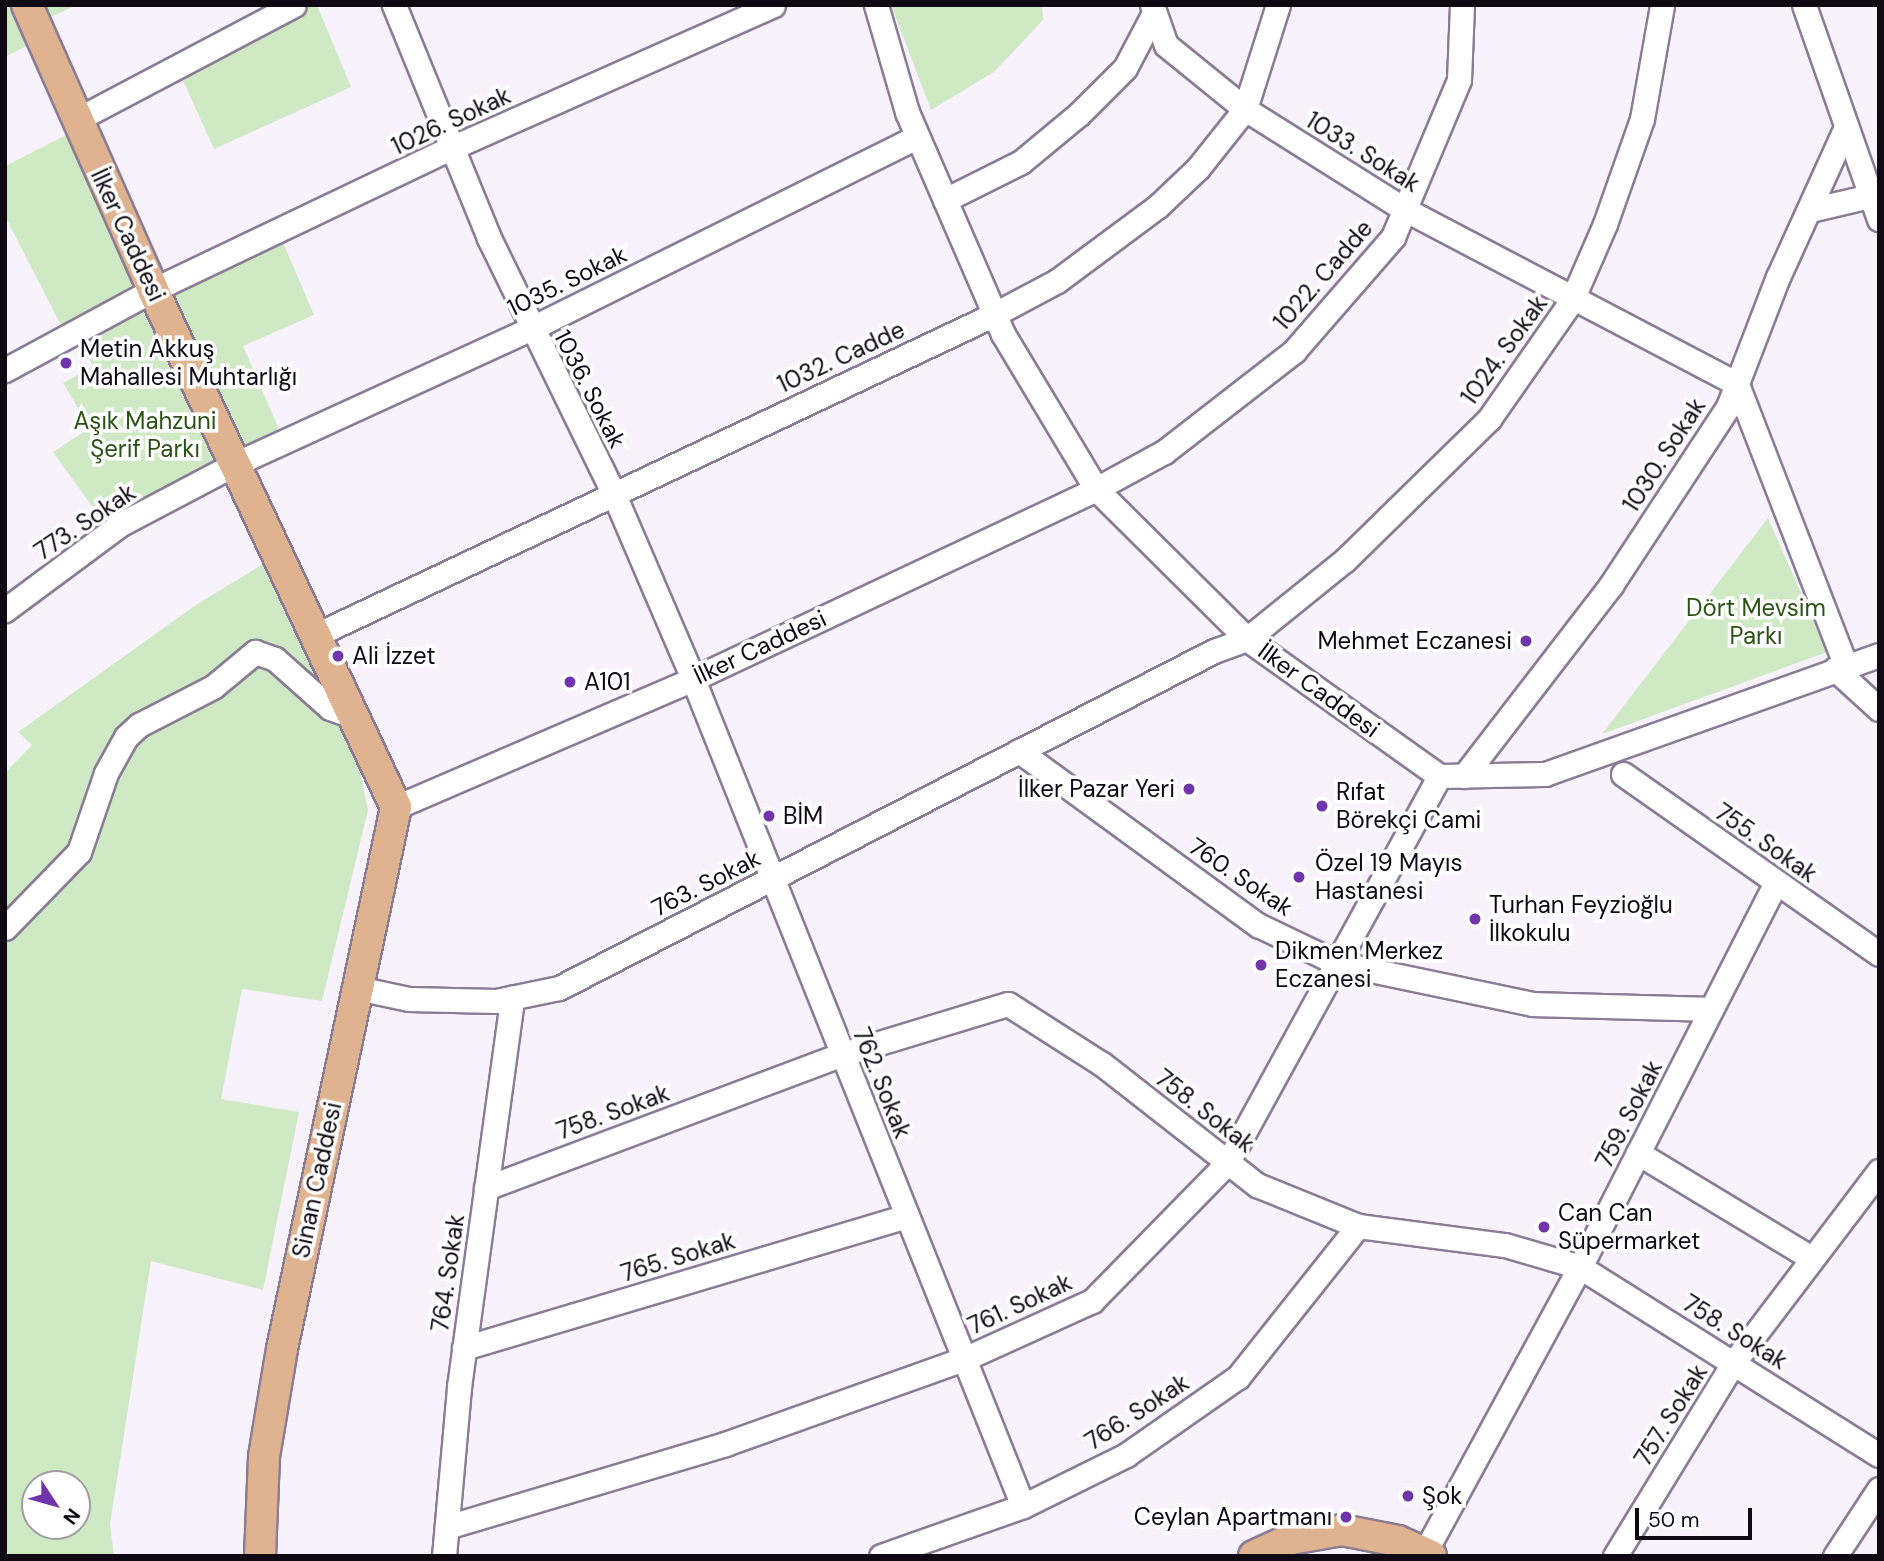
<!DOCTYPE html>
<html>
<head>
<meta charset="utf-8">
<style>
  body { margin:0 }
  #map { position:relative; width:1884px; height:1561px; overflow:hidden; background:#f8f2fd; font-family:"DM Sans",sans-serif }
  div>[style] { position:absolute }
  .green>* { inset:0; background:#d0e9c5 }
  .roads { filter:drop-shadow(2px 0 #8b7c96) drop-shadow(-2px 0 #8b7c96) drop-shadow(0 2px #8b7c96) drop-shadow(0 -2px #8b7c96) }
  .minor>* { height:23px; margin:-11.5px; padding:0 11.5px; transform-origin:11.5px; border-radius:11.5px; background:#fff }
  .major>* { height:30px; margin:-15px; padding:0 15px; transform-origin:15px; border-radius:15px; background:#dfb290 }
  .dots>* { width:19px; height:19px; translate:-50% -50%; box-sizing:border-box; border:4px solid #fff; border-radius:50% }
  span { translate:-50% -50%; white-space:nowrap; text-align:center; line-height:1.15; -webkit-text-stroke:7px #fff; paint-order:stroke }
  .street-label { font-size:24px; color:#0e0912 }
  .poi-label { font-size:24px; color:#0e0912 }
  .left { translate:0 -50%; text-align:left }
  .right { translate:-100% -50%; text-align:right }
  .park-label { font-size:24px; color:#2b5215 }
  .frame { position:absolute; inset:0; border:7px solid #0e0912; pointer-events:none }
  .north { position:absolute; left:21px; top:1470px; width:70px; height:70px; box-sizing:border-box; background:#fff; border:2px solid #9f9da0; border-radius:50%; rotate:126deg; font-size:19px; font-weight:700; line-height:28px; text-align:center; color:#0e0912 }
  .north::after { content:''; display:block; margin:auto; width:24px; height:32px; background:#7035ab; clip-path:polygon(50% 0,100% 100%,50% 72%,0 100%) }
  .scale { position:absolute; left:1635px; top:1508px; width:117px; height:32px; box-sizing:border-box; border:4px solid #0e0912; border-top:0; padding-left:9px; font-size:21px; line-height:24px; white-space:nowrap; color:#0e0912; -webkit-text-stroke:5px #fff; paint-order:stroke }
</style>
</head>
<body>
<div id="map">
  <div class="green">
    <i style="clip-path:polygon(5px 5px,77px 5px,35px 24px,41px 39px,5px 57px)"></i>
    <i style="clip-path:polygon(294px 5px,317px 5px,351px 87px,214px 149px,177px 67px)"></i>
    <i style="clip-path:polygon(891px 5px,1042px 5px,1043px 20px,994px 72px,931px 110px)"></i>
    <i style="clip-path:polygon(80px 128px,153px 290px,278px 231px,314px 315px,243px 346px,284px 441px,235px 464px,153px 290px,67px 337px,5px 216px,5px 166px)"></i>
    <i style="clip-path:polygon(150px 309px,217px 460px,102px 520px,53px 452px,90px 428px,63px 383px,93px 366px,80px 343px)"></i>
    <i style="clip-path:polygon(1768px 518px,1827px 652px,1602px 734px)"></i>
    <i style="clip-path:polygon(evenodd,266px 562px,358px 762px,368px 810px,322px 1001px,242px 989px,221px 1099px,299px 1112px,263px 1290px,151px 1261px,110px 1524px,114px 1556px,5px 1556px,5px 773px,32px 745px,18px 732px,196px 605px,266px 562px,35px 1484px,77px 1484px,77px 1526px,35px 1526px,35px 1484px)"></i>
  </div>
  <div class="roads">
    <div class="minor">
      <i style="left:394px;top:5px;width:252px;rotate:67.8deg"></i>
      <i style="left:489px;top:238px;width:283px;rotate:64deg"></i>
      <i style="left:613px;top:492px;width:203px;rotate:66.8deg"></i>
      <i style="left:693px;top:679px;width:890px;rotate:68.25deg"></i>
      <i style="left:876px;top:5px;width:111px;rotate:73.8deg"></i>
      <i style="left:907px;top:112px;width:242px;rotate:66.6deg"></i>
      <i style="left:1003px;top:334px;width:181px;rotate:59deg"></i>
      <i style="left:1096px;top:489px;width:213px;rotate:44.8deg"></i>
      <i style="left:1247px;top:639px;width:236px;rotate:35.5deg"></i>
      <i style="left:1439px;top:776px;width:106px;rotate:-1.1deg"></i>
      <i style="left:1545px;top:774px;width:355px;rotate:-19.6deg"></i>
      <i style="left:1152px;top:5px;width:42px;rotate:70.7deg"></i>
      <i style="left:1166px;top:45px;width:102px;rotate:39deg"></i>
      <i style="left:1245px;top:109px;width:188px;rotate:32.2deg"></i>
      <i style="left:1404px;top:209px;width:376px;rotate:27.7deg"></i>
      <i style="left:1737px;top:384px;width:302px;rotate:68.9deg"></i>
      <i style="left:1804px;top:5px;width:227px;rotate:70.7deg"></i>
      <i style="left:76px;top:120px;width:246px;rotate:-27.8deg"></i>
      <i style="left:945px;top:200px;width:85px;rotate:-26.6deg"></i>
      <i style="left:1021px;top:162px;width:75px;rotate:-39.6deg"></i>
      <i style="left:1079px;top:114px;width:65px;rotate:-45deg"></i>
      <i style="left:1125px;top:68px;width:62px;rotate:-62.2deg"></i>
      <i style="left:1810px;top:210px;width:71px;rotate:-13.1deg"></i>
      <i style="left:5px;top:370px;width:168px;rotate:-28.4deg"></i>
      <i style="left:153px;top:290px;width:330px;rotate:-25.5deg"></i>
      <i style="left:451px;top:148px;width:352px;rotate:-23.9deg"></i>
      <i style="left:5px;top:610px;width:144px;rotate:-36.6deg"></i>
      <i style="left:121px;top:524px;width:129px;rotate:-27.8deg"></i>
      <i style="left:235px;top:464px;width:324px;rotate:-24.6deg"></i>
      <i style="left:530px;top:329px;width:432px;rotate:-26.4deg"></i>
      <i style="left:316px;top:635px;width:751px;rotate:-25.3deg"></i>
      <i style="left:995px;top:314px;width:70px;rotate:-28deg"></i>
      <i style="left:1057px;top:281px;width:126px;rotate:-36.6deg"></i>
      <i style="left:1158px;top:206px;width:55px;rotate:-43.5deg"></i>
      <i style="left:1198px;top:168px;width:75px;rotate:-51.5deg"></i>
      <i style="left:1245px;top:109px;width:109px;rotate:-72.4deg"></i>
      <i style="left:1835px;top:669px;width:59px;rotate:42.3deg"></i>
      <i style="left:1019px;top:751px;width:296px;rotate:36.1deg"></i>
      <i style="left:1258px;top:925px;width:88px;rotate:25.7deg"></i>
      <i style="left:1337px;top:963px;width:200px;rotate:11.8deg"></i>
      <i style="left:1533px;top:1004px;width:178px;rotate:1.6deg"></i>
      <i style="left:1623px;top:774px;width:313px;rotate:35.1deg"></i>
      <i style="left:1464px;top:776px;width:241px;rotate:-52.4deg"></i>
      <i style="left:1611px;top:585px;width:213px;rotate:-56.7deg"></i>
      <i style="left:1728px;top:407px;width:139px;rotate:-69deg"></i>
      <i style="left:1778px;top:277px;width:165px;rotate:-65.6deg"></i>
      <i style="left:396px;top:807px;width:323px;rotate:-23.3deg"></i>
      <i style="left:693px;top:679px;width:446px;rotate:-25.2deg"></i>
      <i style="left:1096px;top:489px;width:77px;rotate:-28.6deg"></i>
      <i style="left:1164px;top:452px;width:165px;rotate:-37.8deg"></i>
      <i style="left:1294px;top:351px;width:151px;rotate:-49deg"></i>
      <i style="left:1393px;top:237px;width:170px;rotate:-67.2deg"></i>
      <i style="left:1459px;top:80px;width:75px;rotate:-87.7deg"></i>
      <i style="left:5px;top:928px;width:106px;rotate:-45.8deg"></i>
      <i style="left:79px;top:852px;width:83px;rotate:-71.1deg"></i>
      <i style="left:106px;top:773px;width:41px;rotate:-60.9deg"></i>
      <i style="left:126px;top:737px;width:18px;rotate:-43deg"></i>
      <i style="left:139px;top:725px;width:83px;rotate:-27.2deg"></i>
      <i style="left:213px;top:687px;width:55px;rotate:-39.8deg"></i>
      <i style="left:255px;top:652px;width:21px;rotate:19deg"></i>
      <i style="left:275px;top:659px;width:74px;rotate:41.7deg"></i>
      <i style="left:330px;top:708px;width:27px;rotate:20deg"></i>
      <i style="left:357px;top:988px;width:53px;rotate:11.9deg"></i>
      <i style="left:409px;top:999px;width:87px;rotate:1.3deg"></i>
      <i style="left:496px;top:1001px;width:64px;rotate:-11.7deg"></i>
      <i style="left:559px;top:988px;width:737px;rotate:-27.23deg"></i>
      <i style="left:1214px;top:651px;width:35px;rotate:-20deg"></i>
      <i style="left:1247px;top:639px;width:126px;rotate:-38.9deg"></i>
      <i style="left:1345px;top:560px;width:202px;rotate:-44.4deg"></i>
      <i style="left:1489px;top:419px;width:145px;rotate:-55.1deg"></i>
      <i style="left:1572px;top:300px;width:83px;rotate:-66.5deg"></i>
      <i style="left:1605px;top:224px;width:111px;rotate:-70.6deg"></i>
      <i style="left:1642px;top:119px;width:116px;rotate:-80deg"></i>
      <i style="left:1638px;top:1153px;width:201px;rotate:31.2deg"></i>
      <i style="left:486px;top:1188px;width:381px;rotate:-20.6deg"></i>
      <i style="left:843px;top:1054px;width:172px;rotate:-16.9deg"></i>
      <i style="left:1008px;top:1004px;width:112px;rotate:32.6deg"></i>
      <i style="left:1102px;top:1064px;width:197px;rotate:38deg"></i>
      <i style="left:1257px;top:1185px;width:109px;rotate:22.1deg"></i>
      <i style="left:1358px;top:1226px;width:148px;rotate:7.4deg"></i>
      <i style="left:1505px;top:1245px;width:78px;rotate:16.3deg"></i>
      <i style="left:1580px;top:1267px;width:353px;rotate:32.2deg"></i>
      <i style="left:464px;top:1348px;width:462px;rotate:-16.6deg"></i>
      <i style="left:447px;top:1527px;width:290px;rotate:-16.6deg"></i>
      <i style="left:725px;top:1444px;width:254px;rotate:-19.6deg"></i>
      <i style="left:964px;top:1359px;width:141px;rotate:-24.4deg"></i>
      <i style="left:1092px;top:1301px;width:194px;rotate:-45.6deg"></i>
      <i style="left:1228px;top:1162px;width:440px;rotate:-61.3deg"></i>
      <i style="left:1425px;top:1552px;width:324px;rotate:-61.5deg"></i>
      <i style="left:1580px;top:1267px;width:432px;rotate:-63deg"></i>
      <i style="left:444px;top:1556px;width:170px;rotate:-84.9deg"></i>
      <i style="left:459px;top:1387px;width:393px;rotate:-82.2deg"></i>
      <i style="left:881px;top:1556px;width:151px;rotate:-19.4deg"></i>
      <i style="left:1023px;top:1506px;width:115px;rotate:-26.3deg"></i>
      <i style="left:1126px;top:1455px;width:136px;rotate:-34.9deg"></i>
      <i style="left:1238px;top:1377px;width:193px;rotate:-51.5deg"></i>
      <i style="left:1615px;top:1556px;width:228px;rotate:-58.5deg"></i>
      <i style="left:1734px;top:1362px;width:240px;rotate:-52.8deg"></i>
      <i style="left:1835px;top:1556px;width:80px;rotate:-56.7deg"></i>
    </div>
    <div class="major">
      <i style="left:27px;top:5px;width:312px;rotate:66.1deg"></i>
      <i style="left:153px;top:290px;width:571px;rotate:64.83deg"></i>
      <i style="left:396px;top:807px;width:554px;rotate:101.88deg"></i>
      <i style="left:282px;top:1349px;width:109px;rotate:99.5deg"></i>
      <i style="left:264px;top:1457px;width:99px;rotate:92.3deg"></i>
      <i style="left:1254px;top:1556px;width:41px;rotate:-24.7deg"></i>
      <i style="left:1291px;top:1539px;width:52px;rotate:-10deg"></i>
      <i style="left:1342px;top:1530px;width:57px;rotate:11.1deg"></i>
      <i style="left:1398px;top:1541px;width:36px;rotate:24deg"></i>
    </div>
  </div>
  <div class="dots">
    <i style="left:66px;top:363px;background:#7035ab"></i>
    <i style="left:1526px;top:641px;background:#7035ab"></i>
    <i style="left:338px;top:656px;background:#7035ab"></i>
    <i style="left:570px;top:682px;background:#7035ab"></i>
    <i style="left:1189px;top:789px;background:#7035ab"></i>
    <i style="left:1322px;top:806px;background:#7035ab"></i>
    <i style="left:769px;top:816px;background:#7035ab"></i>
    <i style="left:1299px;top:877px;background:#7035ab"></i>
    <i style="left:1475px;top:919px;background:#7035ab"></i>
    <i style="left:1261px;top:965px;background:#7035ab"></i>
    <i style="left:1544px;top:1227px;background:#7035ab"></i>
    <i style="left:1408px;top:1496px;background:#7035ab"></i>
    <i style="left:1346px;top:1517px;background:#7035ab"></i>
  </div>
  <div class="street-label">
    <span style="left:451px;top:121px;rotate:-25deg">1026. Sokak</span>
    <span style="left:1363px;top:152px;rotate:32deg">1033. Sokak</span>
    <span style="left:128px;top:235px;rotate:65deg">İlker Caddesi</span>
    <span style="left:1323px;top:275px;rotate:-49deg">1022. Cadde</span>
    <span style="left:567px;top:281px;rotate:-26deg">1035. Sokak</span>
    <span style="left:1504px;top:350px;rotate:-54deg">1024. Sokak</span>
    <span style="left:841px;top:357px;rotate:-25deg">1032. Cadde</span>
    <span style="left:590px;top:389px;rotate:63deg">1036. Sokak</span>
    <span style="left:1664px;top:455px;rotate:-57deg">1030. Sokak</span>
    <span style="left:85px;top:522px;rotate:-34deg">773. Sokak</span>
    <span style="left:760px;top:647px;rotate:-25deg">İlker Caddesi</span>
    <span style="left:1319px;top:690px;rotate:36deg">İlker Caddesi</span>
    <span style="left:1766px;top:843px;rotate:35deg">755. Sokak</span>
    <span style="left:1241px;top:877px;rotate:34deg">760. Sokak</span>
    <span style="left:706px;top:883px;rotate:-27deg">763. Sokak</span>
    <span style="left:882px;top:1083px;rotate:68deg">762. Sokak</span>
    <span style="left:1205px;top:1111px;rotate:38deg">758. Sokak</span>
    <span style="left:613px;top:1112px;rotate:-20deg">758. Sokak</span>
    <span style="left:1629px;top:1114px;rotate:-63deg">759. Sokak</span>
    <span style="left:317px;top:1180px;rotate:-78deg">Sinan Caddesi</span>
    <span style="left:678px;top:1257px;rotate:-17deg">765. Sokak</span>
    <span style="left:448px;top:1273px;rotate:-82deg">764. Sokak</span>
    <span style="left:1020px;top:1304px;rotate:-25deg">761. Sokak</span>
    <span style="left:1735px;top:1332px;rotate:32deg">758. Sokak</span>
    <span style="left:1137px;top:1412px;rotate:-33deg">766. Sokak</span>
    <span style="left:1671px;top:1415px;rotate:-58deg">757. Sokak</span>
  </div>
  <div class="poi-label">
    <span class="left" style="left:80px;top:363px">Metin Akkuş<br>Mahallesi Muhtarlığı</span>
    <span class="right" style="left:1512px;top:641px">Mehmet Eczanesi</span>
    <span class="left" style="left:352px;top:656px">Ali İzzet</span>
    <span class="left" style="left:584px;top:682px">A101</span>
    <span class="right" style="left:1175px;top:789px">İlker Pazar Yeri</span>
    <span class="left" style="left:1336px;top:806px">Rıfat<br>Börekçi Cami</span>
    <span class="left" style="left:783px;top:816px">BİM</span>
    <span class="left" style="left:1315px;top:877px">Özel 19 Mayıs<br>Hastanesi</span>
    <span class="left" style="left:1489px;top:919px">Turhan Feyzioğlu<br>İlkokulu</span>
    <span class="left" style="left:1275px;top:965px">Dikmen Merkez<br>Eczanesi</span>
    <span class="left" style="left:1558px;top:1227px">Can Can<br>Süpermarket</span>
    <span class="left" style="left:1422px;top:1496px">Şok</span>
    <span class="right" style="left:1332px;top:1517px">Ceylan Apartmanı</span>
  </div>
  <div class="park-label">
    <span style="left:145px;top:435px">Aşık Mahzuni<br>Şerif Parkı</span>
    <span style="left:1756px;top:622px">Dört Mevsim<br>Parkı</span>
  </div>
  <div class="frame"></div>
  <div class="north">N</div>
  <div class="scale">50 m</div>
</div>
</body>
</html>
